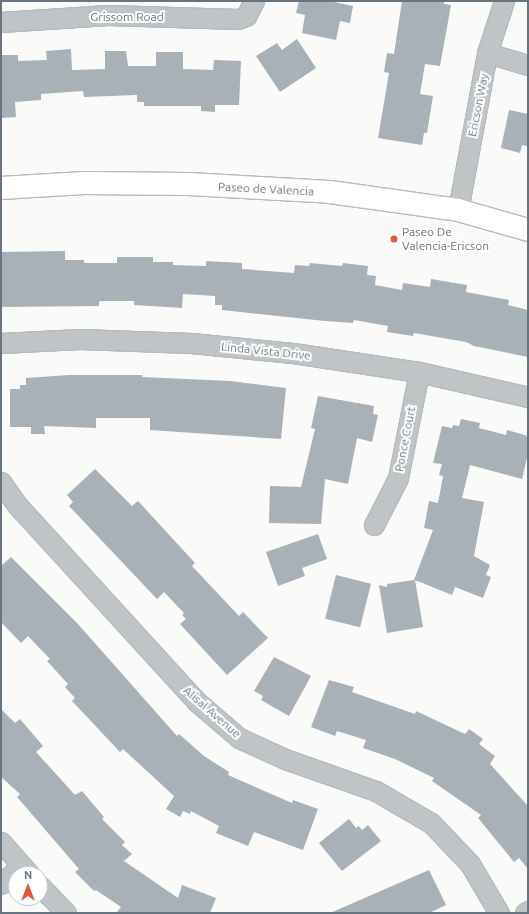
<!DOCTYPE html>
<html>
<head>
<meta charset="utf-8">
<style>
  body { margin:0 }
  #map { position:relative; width:529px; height:914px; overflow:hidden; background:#fafaf8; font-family:Ubuntu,sans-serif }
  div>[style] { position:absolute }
  .building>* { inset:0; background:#a8b1b7; transform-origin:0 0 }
  .roads { filter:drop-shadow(1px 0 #b5babe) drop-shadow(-1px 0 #b5babe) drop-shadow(0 1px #b5babe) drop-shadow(0 -1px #b5babe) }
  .minor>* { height:19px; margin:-9.5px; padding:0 9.5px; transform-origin:9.5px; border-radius:9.5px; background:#bfc4c7 }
  .major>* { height:22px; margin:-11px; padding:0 11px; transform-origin:11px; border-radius:11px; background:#fff }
  .dots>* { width:11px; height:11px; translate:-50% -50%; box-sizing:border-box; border:2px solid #fff; border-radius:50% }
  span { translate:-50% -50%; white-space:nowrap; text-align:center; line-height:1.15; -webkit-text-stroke:4px #fff; paint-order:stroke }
  .street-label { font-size:12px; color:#667581 }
  .poi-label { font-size:12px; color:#667581 }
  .left { translate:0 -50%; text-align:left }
  .frame { position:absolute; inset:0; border:2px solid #667581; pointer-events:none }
  .north { position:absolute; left:8px; top:866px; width:40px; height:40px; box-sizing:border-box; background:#fff; border:1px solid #c2c8cd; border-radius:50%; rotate:0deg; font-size:11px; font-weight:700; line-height:16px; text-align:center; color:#667581 }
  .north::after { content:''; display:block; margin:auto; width:14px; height:18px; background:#dc5b35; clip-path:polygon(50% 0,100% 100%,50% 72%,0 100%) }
</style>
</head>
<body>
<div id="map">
  <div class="building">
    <i style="clip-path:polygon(299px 1px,329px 1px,353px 6px,350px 23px,340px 21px,336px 40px,302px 33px,305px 15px,296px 13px)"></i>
    <i style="clip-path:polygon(402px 1px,444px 1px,444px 4px,451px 5px,440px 66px,425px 64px,420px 94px,433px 96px,427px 133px,424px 133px,422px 145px,378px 138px,389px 73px,384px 72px,387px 53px,394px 54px)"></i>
    <i style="clip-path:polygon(297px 39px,316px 68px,280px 92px,256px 56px,277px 43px,282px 50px)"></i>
    <i style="clip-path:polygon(71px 49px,72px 70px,105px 69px,105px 51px,126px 51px,128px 66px,156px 66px,156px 52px,183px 52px,183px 69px,213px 70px,214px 60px,241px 61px,239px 105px,215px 105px,215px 112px,201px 111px,201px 106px,144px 106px,144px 102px,137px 102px,137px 95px,84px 97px,83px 91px,41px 94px,41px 100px,15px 102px,16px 117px,1px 118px,1px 55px,18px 55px,18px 61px,47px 60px,46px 51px)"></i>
    <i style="clip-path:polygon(509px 110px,528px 114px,528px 146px,522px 145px,520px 153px,501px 148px)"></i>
    <i style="clip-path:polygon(65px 251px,65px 260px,84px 260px,84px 263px,117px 263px,117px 257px,153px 257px,153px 262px,173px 262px,173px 265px,206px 266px,206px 261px,242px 263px,242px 269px,294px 273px,295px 265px,309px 266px,310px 263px,342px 266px,343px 263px,368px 266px,367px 275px,376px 276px,375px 285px,402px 290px,403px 283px,430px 287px,431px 279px,467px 285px,466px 292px,509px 300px,508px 305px,528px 310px,528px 357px,474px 346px,466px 342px,414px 333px,413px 336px,387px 332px,388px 326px,354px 320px,353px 323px,325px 321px,222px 310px,222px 305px,215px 305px,215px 296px,183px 294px,182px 308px,134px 305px,134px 301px,99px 301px,99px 306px,1px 307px,1px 252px)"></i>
    <i style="clip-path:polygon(69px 375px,142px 375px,142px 377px,230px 381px,286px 388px,281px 439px,150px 430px,150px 418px,96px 418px,96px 428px,44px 426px,45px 434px,31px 434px,31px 427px,10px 427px,10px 389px,20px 389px,20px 385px,26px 385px,26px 378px)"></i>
    <i style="clip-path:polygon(318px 396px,374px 406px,373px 414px,378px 415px,372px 442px,357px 438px,348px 484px,325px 479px,321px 524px,269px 523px,270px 486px,301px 487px,315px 429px,311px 428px)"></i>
    <i style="clip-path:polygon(461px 419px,480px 423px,479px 428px,506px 435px,507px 430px,528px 436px,528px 454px,522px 479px,470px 465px,462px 498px,484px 502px,474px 556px,490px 565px,486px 575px,491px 577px,483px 598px,455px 587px,452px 595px,415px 580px,423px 627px,387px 633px,379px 585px,387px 587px,387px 584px,414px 580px,433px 530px,424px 528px,429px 501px,438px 503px,443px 476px,439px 475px,442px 464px,433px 463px,442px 426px,452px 428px,453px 425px,459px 426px)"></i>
    <i style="clip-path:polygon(95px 469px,132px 506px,138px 501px,195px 563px,192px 566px,239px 616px,243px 612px,268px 638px,227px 675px,180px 624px,186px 619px,182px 615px,184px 613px,164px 592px,157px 599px,69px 506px,73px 502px,67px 495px)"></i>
    <i style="clip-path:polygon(318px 534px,327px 559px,302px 568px,305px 576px,278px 586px,266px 552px)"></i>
    <i style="clip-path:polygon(11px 557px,77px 623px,177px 736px,179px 734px,204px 756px,229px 772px,228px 775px,292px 803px,293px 800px,318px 809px,303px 850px,254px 832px,248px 846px,216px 833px,219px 826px,191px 811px,190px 814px,183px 811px,180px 817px,166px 809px,174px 796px,123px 749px,120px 752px,72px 701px,75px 698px,65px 687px,68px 684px,47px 661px,50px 659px,28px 636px,21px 643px,1px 622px,1px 566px)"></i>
    <i style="left:336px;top:575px;width:36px;height:45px;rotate:14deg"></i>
    <i style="clip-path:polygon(274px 657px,311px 676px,289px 716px,261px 700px,263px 696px,254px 691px)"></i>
    <i style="clip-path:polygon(329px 680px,354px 687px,352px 692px,415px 714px,416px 711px,465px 734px,469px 729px,483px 739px,479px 744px,495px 756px,490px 764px,528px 806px,528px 869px,519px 858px,514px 862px,478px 818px,481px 815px,432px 781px,434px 778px,395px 759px,363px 748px,366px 740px,337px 731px,335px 736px,311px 727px)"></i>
    <i style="clip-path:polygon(1px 709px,15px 723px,20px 719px,43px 746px,36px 752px,75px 795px,82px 791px,104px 817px,102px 819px,125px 842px,122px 845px,132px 854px,124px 861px,178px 898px,182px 885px,216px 898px,210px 913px,116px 913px,121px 907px,96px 890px,94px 891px,75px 872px,79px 869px,17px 797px,20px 794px,1px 777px)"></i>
    <i style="clip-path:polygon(349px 819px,356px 828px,359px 826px,362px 830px,368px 825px,381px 841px,342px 871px,319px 843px)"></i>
    <i style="clip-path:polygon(429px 870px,446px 905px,429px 913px,330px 913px)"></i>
  </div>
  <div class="roads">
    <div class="minor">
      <i style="left:1px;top:22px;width:107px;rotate:-3.7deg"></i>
      <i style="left:108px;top:15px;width:130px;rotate:1.8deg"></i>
      <i style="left:238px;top:19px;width:9px;rotate:-21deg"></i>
      <i style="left:246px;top:16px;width:17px;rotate:-62deg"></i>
      <i style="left:487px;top:53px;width:43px;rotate:16.3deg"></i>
      <i style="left:458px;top:210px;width:160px;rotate:-79.5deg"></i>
      <i style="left:487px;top:53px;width:55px;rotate:-71.9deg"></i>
      <i style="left:1px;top:343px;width:79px;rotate:-2.9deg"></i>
      <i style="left:80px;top:339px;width:111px;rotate:2.1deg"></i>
      <i style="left:191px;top:343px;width:102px;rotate:5.6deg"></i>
      <i style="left:293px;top:353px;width:127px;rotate:8.6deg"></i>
      <i style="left:419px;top:372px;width:112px;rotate:12.9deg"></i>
      <i style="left:1px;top:482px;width:29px;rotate:55deg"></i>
      <i style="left:18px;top:506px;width:264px;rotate:47.6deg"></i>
      <i style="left:196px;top:701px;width:57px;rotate:40.7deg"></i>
      <i style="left:239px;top:738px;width:51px;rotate:24.5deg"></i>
      <i style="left:285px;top:759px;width:96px;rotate:19.4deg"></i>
      <i style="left:376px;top:791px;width:64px;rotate:30.2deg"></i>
      <i style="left:431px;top:823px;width:57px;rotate:46.4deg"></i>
      <i style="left:470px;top:864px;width:57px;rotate:59.4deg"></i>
      <i style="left:374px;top:525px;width:53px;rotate:-62.9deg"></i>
      <i style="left:398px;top:478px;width:108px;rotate:-78.8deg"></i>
      <i style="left:1px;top:842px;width:43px;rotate:48.8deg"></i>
      <i style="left:1px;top:884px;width:27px;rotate:-42deg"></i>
      <i style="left:40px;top:886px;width:37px;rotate:46deg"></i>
      <i style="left:525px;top:913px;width:4px;rotate:-34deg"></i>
    </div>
    <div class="major">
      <i style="left:1px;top:188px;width:83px;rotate:-3.4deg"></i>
      <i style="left:84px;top:183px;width:105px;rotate:0.5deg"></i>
      <i style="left:189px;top:184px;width:141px;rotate:3.2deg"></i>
      <i style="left:330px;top:192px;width:129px;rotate:8deg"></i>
      <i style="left:458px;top:210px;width:73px;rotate:15.9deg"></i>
    </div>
  </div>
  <div class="dots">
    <i style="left:394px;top:239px;background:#dc5b35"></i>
  </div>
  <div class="street-label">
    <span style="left:127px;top:17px">Grissom Road</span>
    <span style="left:478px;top:105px;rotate:-79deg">Ericson Way</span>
    <span style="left:266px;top:189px;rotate:3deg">Paseo de Valencia</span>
    <span style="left:266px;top:351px;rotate:6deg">Linda Vista Drive</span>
    <span style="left:405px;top:439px;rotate:-79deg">Ponce Court</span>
    <span style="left:212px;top:712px;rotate:41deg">Alisal Avenue</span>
  </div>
  <div class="poi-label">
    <span class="left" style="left:402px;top:239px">Paseo De<br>Valencia-Ericson</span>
  </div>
  <div class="frame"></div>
  <div class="north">N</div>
</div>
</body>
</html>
